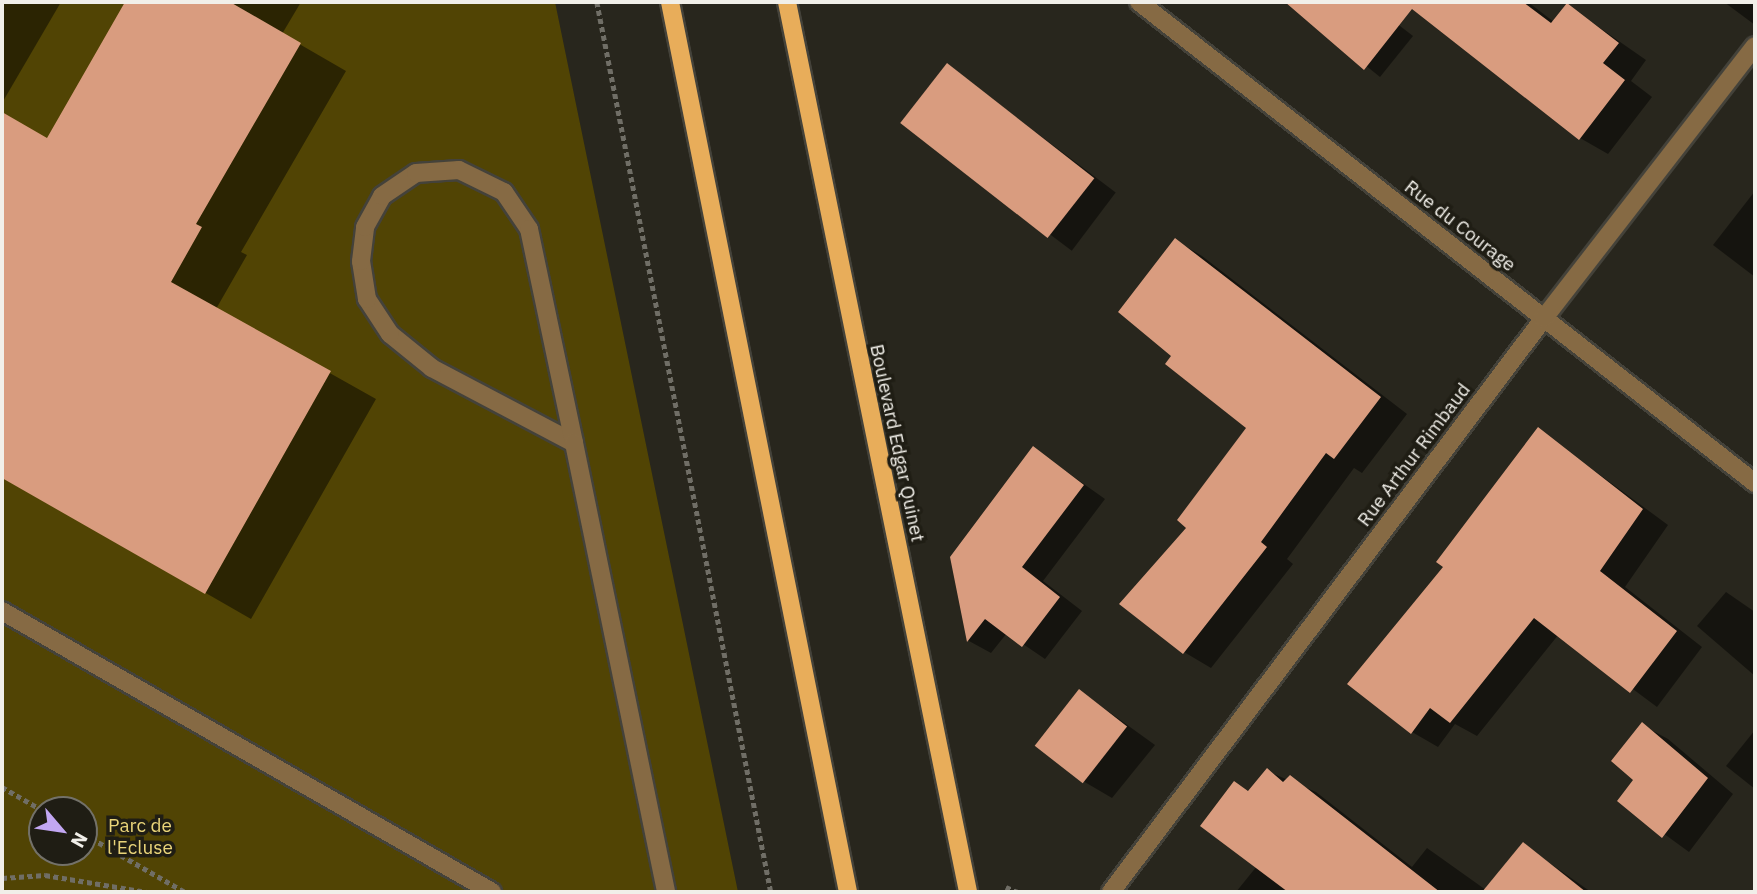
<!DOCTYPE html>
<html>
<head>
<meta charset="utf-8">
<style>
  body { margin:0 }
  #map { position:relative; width:1757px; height:894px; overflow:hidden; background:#28261d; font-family:"IBM Plex Sans",sans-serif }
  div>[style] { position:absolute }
  .green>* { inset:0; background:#514404 }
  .shadow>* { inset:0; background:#0007; transform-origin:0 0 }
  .building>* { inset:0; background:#d99c7f; transform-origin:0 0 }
  .path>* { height:4.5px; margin-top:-2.25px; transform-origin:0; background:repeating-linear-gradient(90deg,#706e66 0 5px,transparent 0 8.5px) }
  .roads { filter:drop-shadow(2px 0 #44423a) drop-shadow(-2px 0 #44423a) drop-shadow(0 2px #44423a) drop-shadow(0 -2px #44423a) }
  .lane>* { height:18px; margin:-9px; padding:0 9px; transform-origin:9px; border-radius:9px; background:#866a44 }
  .street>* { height:18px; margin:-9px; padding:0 9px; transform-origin:9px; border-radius:9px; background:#866a44 }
  .primary>* { height:18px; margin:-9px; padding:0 9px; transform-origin:9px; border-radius:9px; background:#e8ad5a }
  span { translate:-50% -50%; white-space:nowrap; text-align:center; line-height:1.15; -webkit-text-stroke:7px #1f1d14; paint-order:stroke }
  .street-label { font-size:19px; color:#f1efe9 }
  .park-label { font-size:19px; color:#e9d479 }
  .frame { position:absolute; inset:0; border:4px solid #f1efe9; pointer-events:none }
  .north { position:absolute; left:28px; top:796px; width:70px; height:70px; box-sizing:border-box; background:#1f1d14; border:2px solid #737169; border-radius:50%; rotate:119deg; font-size:19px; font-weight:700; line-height:28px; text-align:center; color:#f1efe9 }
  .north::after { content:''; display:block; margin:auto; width:24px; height:32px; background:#c2a7f2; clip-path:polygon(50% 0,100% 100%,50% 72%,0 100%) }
</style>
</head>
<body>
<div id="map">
  <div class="green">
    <i style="clip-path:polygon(evenodd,2px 2px,555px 2px,738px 892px,2px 892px,2px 2px,42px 810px,84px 810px,84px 852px,42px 852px,42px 810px)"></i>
  </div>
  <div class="shadow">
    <i style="clip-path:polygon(2px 2px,61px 2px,2px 103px)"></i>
    <i style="clip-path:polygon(127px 2px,301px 2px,282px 34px,346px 71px,241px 252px,247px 255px,216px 309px,376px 399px,251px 619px,2px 476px,2px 114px,47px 141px)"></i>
    <i style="clip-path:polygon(1287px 2px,1369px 2px,1413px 36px,1380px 77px)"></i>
    <i style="clip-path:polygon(1449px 2px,1528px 2px,1554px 22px,1567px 5px,1646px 60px,1631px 81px,1652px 97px,1608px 154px,1580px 138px,1432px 23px)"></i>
    <i style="clip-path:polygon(1724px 2px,1755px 2px,1755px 25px)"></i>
    <i style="left:948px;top:66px;width:210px;height:73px;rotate:37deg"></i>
    <i style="clip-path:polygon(1755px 191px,1755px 277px,1713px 245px)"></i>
    <i style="clip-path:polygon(1175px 240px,1202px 256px,1407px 414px,1362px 473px,1354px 468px,1287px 559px,1293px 564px,1211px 668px,1184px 652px,1189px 527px,1249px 428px,1174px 355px)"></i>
    <i style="clip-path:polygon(1539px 430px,1668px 525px,1625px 587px,1702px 647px,1657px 707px,1559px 634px,1477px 736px,1455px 724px,1438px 747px,1412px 732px,1445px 567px)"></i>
    <i style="clip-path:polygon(1033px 448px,1105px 499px,1043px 581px,1082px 611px,1045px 659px,1007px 633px,991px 653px,969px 641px,951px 558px)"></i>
    <i style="clip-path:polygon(1726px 592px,1755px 612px,1755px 676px,1697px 626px)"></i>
    <i style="clip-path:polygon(1080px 691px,1155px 745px,1112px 798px,1083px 781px)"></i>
    <i style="clip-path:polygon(1642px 725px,1668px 739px,1733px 794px,1689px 852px,1619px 801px,1636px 780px)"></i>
    <i style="clip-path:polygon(1755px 730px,1755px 789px,1726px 766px)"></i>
    <i style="clip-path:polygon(1267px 771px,1316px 792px,1412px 867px,1427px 848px,1486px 890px,1524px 845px,1591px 892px,1236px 892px,1257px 866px,1235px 783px,1250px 792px)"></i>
  </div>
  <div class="building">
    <i style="clip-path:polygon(125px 2px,230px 2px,301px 43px,196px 224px,202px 227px,171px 282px,331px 371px,205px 594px,2px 478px,2px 112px,47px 138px)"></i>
    <i style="clip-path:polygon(1285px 2px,1523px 2px,1551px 23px,1567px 3px,1619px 43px,1603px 63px,1625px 80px,1579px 140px,1412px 9px,1364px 70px)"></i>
    <i style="left:947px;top:63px;width:187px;height:76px;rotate:38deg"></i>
    <i style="clip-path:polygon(1175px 238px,1381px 397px,1334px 459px,1326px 453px,1261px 542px,1267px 547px,1183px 654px,1119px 604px,1186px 528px,1177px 520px,1246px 428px,1165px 364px,1171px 356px,1118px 312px)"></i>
    <i style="clip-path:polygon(1538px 427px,1643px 509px,1600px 571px,1677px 631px,1630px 693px,1534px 618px,1450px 723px,1430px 708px,1411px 734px,1347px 684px,1443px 567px,1436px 562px)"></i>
    <i style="clip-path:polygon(1033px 446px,1084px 485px,1022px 567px,1060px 597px,1022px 647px,985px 619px,967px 642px,950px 557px)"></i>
    <i style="left:1079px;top:689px;width:61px;height:72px;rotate:38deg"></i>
    <i style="clip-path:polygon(1642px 722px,1708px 778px,1662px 838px,1617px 801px,1633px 780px,1611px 761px)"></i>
    <i style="clip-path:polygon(1267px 768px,1283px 782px,1290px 775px,1440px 892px,1288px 892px,1200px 826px,1234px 781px,1248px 791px)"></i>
    <i style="clip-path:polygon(1523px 842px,1586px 892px,1482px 892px)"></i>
  </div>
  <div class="path">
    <i style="left:597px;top:2px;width:907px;rotate:78.94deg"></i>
    <i style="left:2px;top:787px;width:46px;rotate:29.9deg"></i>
    <i style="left:84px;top:834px;width:116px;rotate:29.9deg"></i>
    <i style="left:2px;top:878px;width:43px;rotate:-4deg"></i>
    <i style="left:45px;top:875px;width:103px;rotate:9.5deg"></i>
    <i style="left:1006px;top:887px;width:13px;rotate:23deg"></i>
  </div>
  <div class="roads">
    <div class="lane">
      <i style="left:574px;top:443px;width:161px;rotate:-152.2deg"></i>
      <i style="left:432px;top:368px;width:54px;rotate:-141deg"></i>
      <i style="left:390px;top:334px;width:42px;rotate:-123.3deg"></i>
      <i style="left:367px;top:299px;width:38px;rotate:-99deg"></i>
      <i style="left:361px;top:261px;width:34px;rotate:-83deg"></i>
      <i style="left:365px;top:227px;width:35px;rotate:-61deg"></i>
      <i style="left:382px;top:196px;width:41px;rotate:-34.1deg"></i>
      <i style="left:416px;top:173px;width:43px;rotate:-4deg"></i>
      <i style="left:459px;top:170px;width:50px;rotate:26.1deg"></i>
      <i style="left:504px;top:192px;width:45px;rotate:56deg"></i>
      <i style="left:529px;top:229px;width:219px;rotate:78.1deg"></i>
      <i style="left:574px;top:443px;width:458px;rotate:78.4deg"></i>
      <i style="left:2px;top:611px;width:565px;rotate:29.83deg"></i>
    </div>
    <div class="street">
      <i style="left:1139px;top:2px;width:782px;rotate:37.98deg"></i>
      <i style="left:1111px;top:892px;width:719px;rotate:-52.97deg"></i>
      <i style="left:1544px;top:318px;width:344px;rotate:-52.2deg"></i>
    </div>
    <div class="primary">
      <i style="left:670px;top:2px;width:908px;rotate:78.69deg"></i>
      <i style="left:787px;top:2px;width:908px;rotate:78.5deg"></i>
    </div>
  </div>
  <div class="street-label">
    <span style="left:1460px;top:226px;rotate:38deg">Rue du Courage</span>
    <span style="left:897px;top:443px;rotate:78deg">Boulevard Edgar Quinet</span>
    <span style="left:1414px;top:455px;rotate:-53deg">Rue Arthur Rimbaud</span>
  </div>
  <div class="park-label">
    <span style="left:140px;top:837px">Parc de<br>l'Ecluse</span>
  </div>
  <div class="frame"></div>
  <div class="north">N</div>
</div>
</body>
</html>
